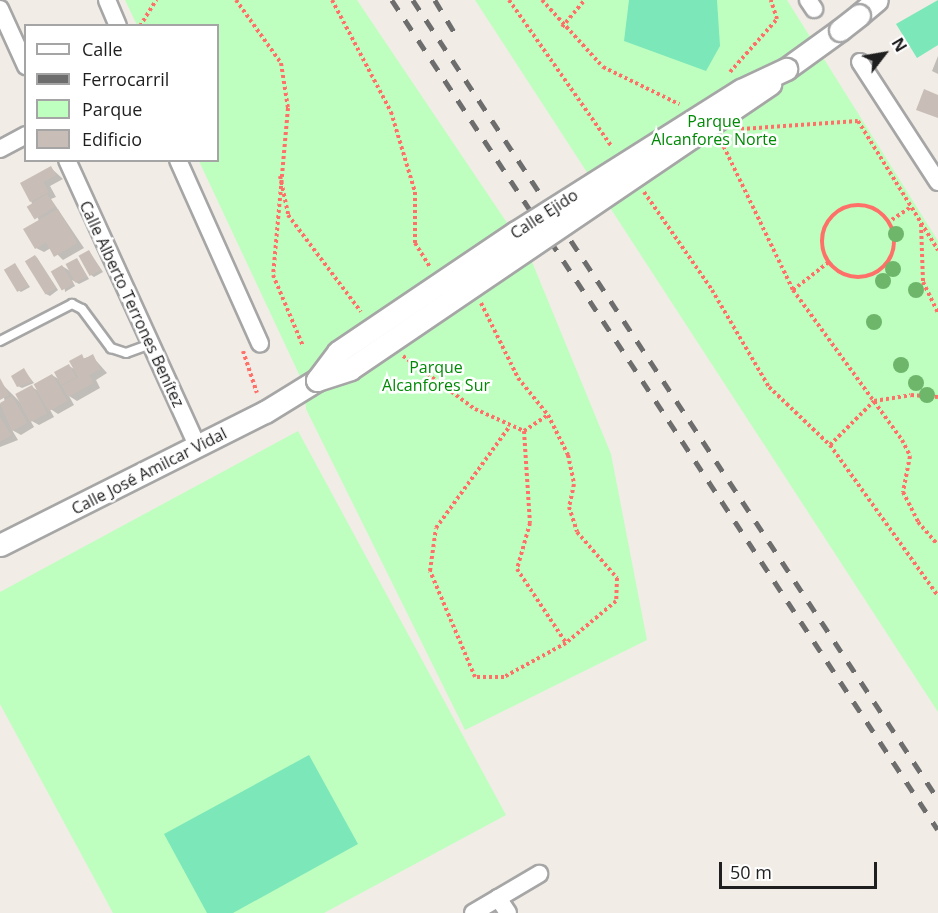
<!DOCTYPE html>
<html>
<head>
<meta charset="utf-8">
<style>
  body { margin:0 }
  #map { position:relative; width:938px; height:913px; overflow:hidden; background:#f1ece5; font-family:"Open Sans",sans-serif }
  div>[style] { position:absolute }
  .park>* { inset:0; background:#beffc0 }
  .pitch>* { inset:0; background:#7ce7b9 }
  .shadow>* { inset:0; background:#0003 }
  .building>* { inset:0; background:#c9beb7; transform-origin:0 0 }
  .path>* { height:4px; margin-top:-2px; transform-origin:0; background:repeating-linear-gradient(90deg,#ff7068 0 3px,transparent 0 6px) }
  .path>.ring { margin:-2px; padding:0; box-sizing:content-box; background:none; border:4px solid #ff7068; border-radius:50% }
  .roads { filter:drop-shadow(2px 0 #a6a6a6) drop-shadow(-2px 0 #a6a6a6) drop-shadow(0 2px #a6a6a6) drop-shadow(0 -2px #a6a6a6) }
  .service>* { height:8px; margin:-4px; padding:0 4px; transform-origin:4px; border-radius:4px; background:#fff }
  .minor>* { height:16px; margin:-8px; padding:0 8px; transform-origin:8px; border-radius:8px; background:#fff }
  .tertiary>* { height:21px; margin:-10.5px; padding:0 10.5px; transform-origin:10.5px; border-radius:10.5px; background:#fff }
  .rail>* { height:4.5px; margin-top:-2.25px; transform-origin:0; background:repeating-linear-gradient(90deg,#6d6d6d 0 12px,transparent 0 24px) }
  .bridges { filter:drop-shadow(2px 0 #a6a6a6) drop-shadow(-2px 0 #a6a6a6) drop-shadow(0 2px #a6a6a6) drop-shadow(0 -2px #a6a6a6) }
  .tertiary-bridge>* { height:21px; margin:-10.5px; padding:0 10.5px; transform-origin:10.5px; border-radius:10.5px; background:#fff }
  .trees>* { width:16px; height:16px; margin:-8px; border-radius:50%; background:#6db66a }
  span { translate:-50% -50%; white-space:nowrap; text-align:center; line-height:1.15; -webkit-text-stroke:5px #fff; paint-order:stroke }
  .park-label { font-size:16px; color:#018a06 }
  .street-label { font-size:16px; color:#1f1f1f }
  .legend { position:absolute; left:24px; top:24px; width:195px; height:138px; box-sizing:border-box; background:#fff; border:2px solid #a5a5a5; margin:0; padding:8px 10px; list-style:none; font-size:18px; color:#1f1f1f }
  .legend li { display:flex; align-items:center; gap:12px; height:30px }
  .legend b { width:30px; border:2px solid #a5a5a5 }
  .north { position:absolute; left:854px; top:24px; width:60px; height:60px; -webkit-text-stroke:4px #fff; paint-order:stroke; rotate:59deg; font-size:16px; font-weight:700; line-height:24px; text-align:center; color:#1f1f1f }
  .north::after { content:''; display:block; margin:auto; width:21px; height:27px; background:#1f1f1f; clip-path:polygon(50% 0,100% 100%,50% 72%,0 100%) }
  .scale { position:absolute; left:719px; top:862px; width:158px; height:27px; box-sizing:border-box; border:3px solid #1f1f1f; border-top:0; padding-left:8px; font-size:18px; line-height:21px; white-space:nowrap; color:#1f1f1f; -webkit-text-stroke:4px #fff; paint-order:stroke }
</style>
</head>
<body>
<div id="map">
  <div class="park">
    <i style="clip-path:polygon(125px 0,357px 0,530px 257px,611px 454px,647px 640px,465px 730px,306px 409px,305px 387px,199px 161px,218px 160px,218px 26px,137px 25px)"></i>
    <i style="clip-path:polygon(475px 0,787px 0,938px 241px,938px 712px)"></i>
    <i style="clip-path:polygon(298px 431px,506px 815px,324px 913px,113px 913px,0 704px,0 592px)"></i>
  </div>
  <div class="pitch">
    <i style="clip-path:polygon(629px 0,717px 0,720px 46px,706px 71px,624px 41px)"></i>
    <i style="clip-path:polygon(938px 0,938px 45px,917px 58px,896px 24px)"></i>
    <i style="clip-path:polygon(309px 755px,358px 844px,233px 913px,207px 913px,164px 834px)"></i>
  </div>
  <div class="shadow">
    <i style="clip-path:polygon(938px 56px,938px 74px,932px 71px)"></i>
    <i style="clip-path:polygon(51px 168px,63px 179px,50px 186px,56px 197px,51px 199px,84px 248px,63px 260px,51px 248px,44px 252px,36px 248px,39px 221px,31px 201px)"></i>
    <i style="clip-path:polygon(89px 251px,103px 272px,94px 277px,91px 275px)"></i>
    <i style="clip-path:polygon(36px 256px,58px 290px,50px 296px,46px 294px)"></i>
    <i style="clip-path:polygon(77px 259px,89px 279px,79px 284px,72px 280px,75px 286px,65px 292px,62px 266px,70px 271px)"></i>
    <i style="clip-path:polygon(15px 265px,30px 287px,21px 292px,18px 290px)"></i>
    <i style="clip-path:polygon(92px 356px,107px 373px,96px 380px,100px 388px,77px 401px,69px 396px,74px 405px,58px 414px,49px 408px,54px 417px,39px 425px,30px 420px,34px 427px,21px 435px,12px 430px,18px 440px,0 447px,0 404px,5px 402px,0 382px,21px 403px,32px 387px,40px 392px,52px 375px,60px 380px,69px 366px,76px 370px,71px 362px)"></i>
    <i style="clip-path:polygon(24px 370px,34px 383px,22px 388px,18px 386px)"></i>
  </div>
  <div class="building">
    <i style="clip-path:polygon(924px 89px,938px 95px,938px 118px,916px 110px)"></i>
    <i style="clip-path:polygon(51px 166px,56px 175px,43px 182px,49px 192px,30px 202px,20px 183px)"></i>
    <i style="left:47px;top:194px;width:15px;height:24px;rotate:58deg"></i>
    <i style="clip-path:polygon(58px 209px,77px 243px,54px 257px,46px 242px,35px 249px,23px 229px)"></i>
    <i style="left:89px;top:250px;width:23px;height:12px;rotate:61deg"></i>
    <i style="left:35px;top:255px;width:39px;height:12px;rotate:58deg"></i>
    <i style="left:77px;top:258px;width:21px;height:13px;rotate:62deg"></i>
    <i style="left:15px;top:263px;width:26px;height:13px;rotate:59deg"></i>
    <i style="left:62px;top:265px;width:22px;height:13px;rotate:60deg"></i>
    <i style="clip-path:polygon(82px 354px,84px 359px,93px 354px,100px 369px,89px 375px,93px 383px,68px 397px,62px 386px,78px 377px,69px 361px)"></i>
    <i style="left:69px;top:364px;width:15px;height:17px;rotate:62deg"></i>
    <i style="clip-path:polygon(24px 368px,32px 382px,17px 387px,11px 376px)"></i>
    <i style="left:52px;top:374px;width:31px;height:21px;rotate:61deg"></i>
    <i style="clip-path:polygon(0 378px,9px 395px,0 400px)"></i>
    <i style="left:32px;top:385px;width:32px;height:19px;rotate:62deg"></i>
    <i style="clip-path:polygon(12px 396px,27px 423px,12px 431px,0 403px)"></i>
    <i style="clip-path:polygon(0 417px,11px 435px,0 442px)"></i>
  </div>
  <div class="path">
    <i style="left:236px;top:0;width:77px;rotate:54.5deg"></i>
    <i style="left:281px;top:63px;width:46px;rotate:81.2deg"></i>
    <i style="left:288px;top:108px;width:168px;rotate:95.1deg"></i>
    <i style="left:273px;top:275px;width:77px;rotate:67.1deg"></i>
    <i style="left:332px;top:0;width:127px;rotate:62.2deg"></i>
    <i style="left:391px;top:112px;width:84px;rotate:73.3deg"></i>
    <i style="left:415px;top:192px;width:51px;rotate:90deg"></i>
    <i style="left:415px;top:243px;width:28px;rotate:58deg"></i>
    <i style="left:509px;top:0;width:179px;rotate:55deg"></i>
    <i style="left:542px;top:0;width:91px;rotate:47.7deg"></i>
    <i style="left:603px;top:67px;width:85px;rotate:26deg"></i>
    <i style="left:140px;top:26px;width:31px;rotate:-58deg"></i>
    <i style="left:562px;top:27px;width:35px;rotate:-50deg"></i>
    <i style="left:730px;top:72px;width:71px;rotate:-48.4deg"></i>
    <i style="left:777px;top:19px;width:20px;rotate:-108deg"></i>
    <i style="left:741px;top:129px;width:117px;rotate:-3.9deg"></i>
    <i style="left:858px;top:121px;width:152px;rotate:58.2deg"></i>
    <i style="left:721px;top:141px;width:165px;rotate:64.2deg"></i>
    <i style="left:793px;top:290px;width:185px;rotate:54deg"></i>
    <i style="left:902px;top:440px;width:18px;rotate:63deg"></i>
    <i style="left:910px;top:456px;width:37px;rotate:101deg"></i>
    <i style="left:903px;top:492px;width:34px;rotate:63deg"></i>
    <i style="left:918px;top:522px;width:30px;rotate:49deg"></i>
    <i style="left:280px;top:176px;width:40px;rotate:78deg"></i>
    <i style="left:288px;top:215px;width:121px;rotate:53deg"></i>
    <i style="left:644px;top:192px;width:119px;rotate:55.2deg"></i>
    <i style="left:712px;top:290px;width:113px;rotate:59.6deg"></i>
    <i style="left:769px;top:387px;width:84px;rotate:43.6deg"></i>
    <i style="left:830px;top:445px;width:186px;rotate:54.4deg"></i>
    <i class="ring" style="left:822px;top:205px;width:68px;height:68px"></i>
    <i style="left:887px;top:223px;width:29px;rotate:-34deg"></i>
    <i style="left:921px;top:224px;width:58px;rotate:88deg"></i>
    <i style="left:923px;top:282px;width:34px;rotate:64deg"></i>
    <i style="left:793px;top:290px;width:47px;rotate:-38.1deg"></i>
    <i style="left:481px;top:303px;width:84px;rotate:63.7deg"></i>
    <i style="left:518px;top:378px;width:48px;rotate:51deg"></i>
    <i style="left:548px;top:415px;width:45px;rotate:63.4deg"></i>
    <i style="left:568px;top:455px;width:30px;rotate:78deg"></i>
    <i style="left:574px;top:484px;width:24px;rotate:102deg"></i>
    <i style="left:569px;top:507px;width:26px;rotate:72deg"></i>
    <i style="left:577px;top:532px;width:61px;rotate:49deg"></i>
    <i style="left:617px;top:578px;width:23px;rotate:92deg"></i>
    <i style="left:616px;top:601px;width:65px;rotate:140deg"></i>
    <i style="left:566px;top:643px;width:71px;rotate:151.3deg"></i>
    <i style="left:504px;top:677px;width:29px;rotate:180deg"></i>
    <i style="left:475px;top:677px;width:115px;rotate:-113deg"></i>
    <i style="left:430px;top:571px;width:43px;rotate:-82.1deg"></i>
    <i style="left:436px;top:528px;width:125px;rotate:-54.1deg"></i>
    <i style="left:243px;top:351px;width:44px;rotate:71.6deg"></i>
    <i style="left:403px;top:356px;width:89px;rotate:36.4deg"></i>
    <i style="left:475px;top:409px;width:54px;rotate:24.2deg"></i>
    <i style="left:524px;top:431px;width:92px;rotate:86.3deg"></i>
    <i style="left:530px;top:523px;width:48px;rotate:105.8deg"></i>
    <i style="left:517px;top:569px;width:89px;rotate:56.5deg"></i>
    <i style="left:524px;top:431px;width:29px;rotate:-34deg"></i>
    <i style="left:830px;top:445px;width:62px;rotate:-45deg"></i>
    <i style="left:874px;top:401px;width:37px;rotate:-9deg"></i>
    <i style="left:911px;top:395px;width:27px;rotate:4deg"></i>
  </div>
  <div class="roads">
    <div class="service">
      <i style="left:0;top:341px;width:81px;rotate:-27.2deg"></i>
      <i style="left:72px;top:304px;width:11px;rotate:27deg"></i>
      <i style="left:82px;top:309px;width:49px;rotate:53.4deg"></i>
      <i style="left:111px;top:348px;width:16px;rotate:18deg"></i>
      <i style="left:126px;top:353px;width:27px;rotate:-20deg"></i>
    </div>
    <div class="minor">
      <i style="left:107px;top:0;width:28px;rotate:67deg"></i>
      <i style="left:808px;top:0;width:11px;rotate:56deg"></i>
      <i style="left:0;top:9px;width:63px;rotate:65.5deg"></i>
      <i style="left:860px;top:62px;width:143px;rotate:57deg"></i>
      <i style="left:0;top:149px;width:30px;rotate:-28deg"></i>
      <i style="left:67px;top:160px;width:315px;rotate:65.5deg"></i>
      <i style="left:178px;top:160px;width:201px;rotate:65.9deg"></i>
      <i style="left:498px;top:898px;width:18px;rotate:56deg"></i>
      <i style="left:473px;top:913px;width:77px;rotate:-30.6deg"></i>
    </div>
    <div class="tertiary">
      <i style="left:859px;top:15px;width:23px;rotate:-40deg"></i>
      <i style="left:786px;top:69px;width:67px;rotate:-35.8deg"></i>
      <i style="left:0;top:545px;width:297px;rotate:-26.7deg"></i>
      <i style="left:265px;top:412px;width:61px;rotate:-31.6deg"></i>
    </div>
  </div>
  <div class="rail">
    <i style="left:392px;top:0;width:993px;rotate:56.66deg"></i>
    <i style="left:413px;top:0;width:956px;rotate:56.69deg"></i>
    <i style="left:435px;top:0;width:39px;rotate:59deg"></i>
  </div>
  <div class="bridges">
    <div class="tertiary-bridge">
      <i style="left:840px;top:30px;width:24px;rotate:-38deg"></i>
      <i style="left:317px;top:380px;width:35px;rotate:-53deg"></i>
      <i style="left:338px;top:352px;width:215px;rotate:-34deg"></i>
      <i style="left:516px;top:232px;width:266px;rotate:-32.3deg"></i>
      <i style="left:741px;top:90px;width:50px;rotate:-25deg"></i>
      <i style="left:317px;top:380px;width:35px;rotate:-18deg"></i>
      <i style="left:350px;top:369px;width:508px;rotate:-34.16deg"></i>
    </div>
  </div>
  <div class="trees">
    <i style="left:896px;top:234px"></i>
    <i style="left:893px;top:269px"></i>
    <i style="left:883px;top:281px"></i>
    <i style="left:916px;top:290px"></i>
    <i style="left:874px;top:322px"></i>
    <i style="left:901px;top:365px"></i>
    <i style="left:916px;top:383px"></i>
    <i style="left:927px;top:395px"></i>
  </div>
  <div class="park-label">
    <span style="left:714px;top:130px">Parque<br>Alcanfores Norte</span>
    <span style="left:436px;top:376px">Parque<br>Alcanfores Sur</span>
  </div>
  <div class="street-label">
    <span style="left:544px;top:214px;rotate:-33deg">Calle Ejido</span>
    <span style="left:132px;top:304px;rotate:65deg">Calle Alberto Terrones Benítez</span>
    <span style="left:149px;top:471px;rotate:-27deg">Calle José Amilcar Vidal</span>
  </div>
  <ul class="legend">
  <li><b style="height:8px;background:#fff"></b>Calle</li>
  <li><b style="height:8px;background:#6d6d6d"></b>Ferrocarril</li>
  <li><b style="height:16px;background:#beffc0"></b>Parque</li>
  <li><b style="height:16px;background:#c9beb7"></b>Edificio</li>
  </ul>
  <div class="north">N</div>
  <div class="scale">50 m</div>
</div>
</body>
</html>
